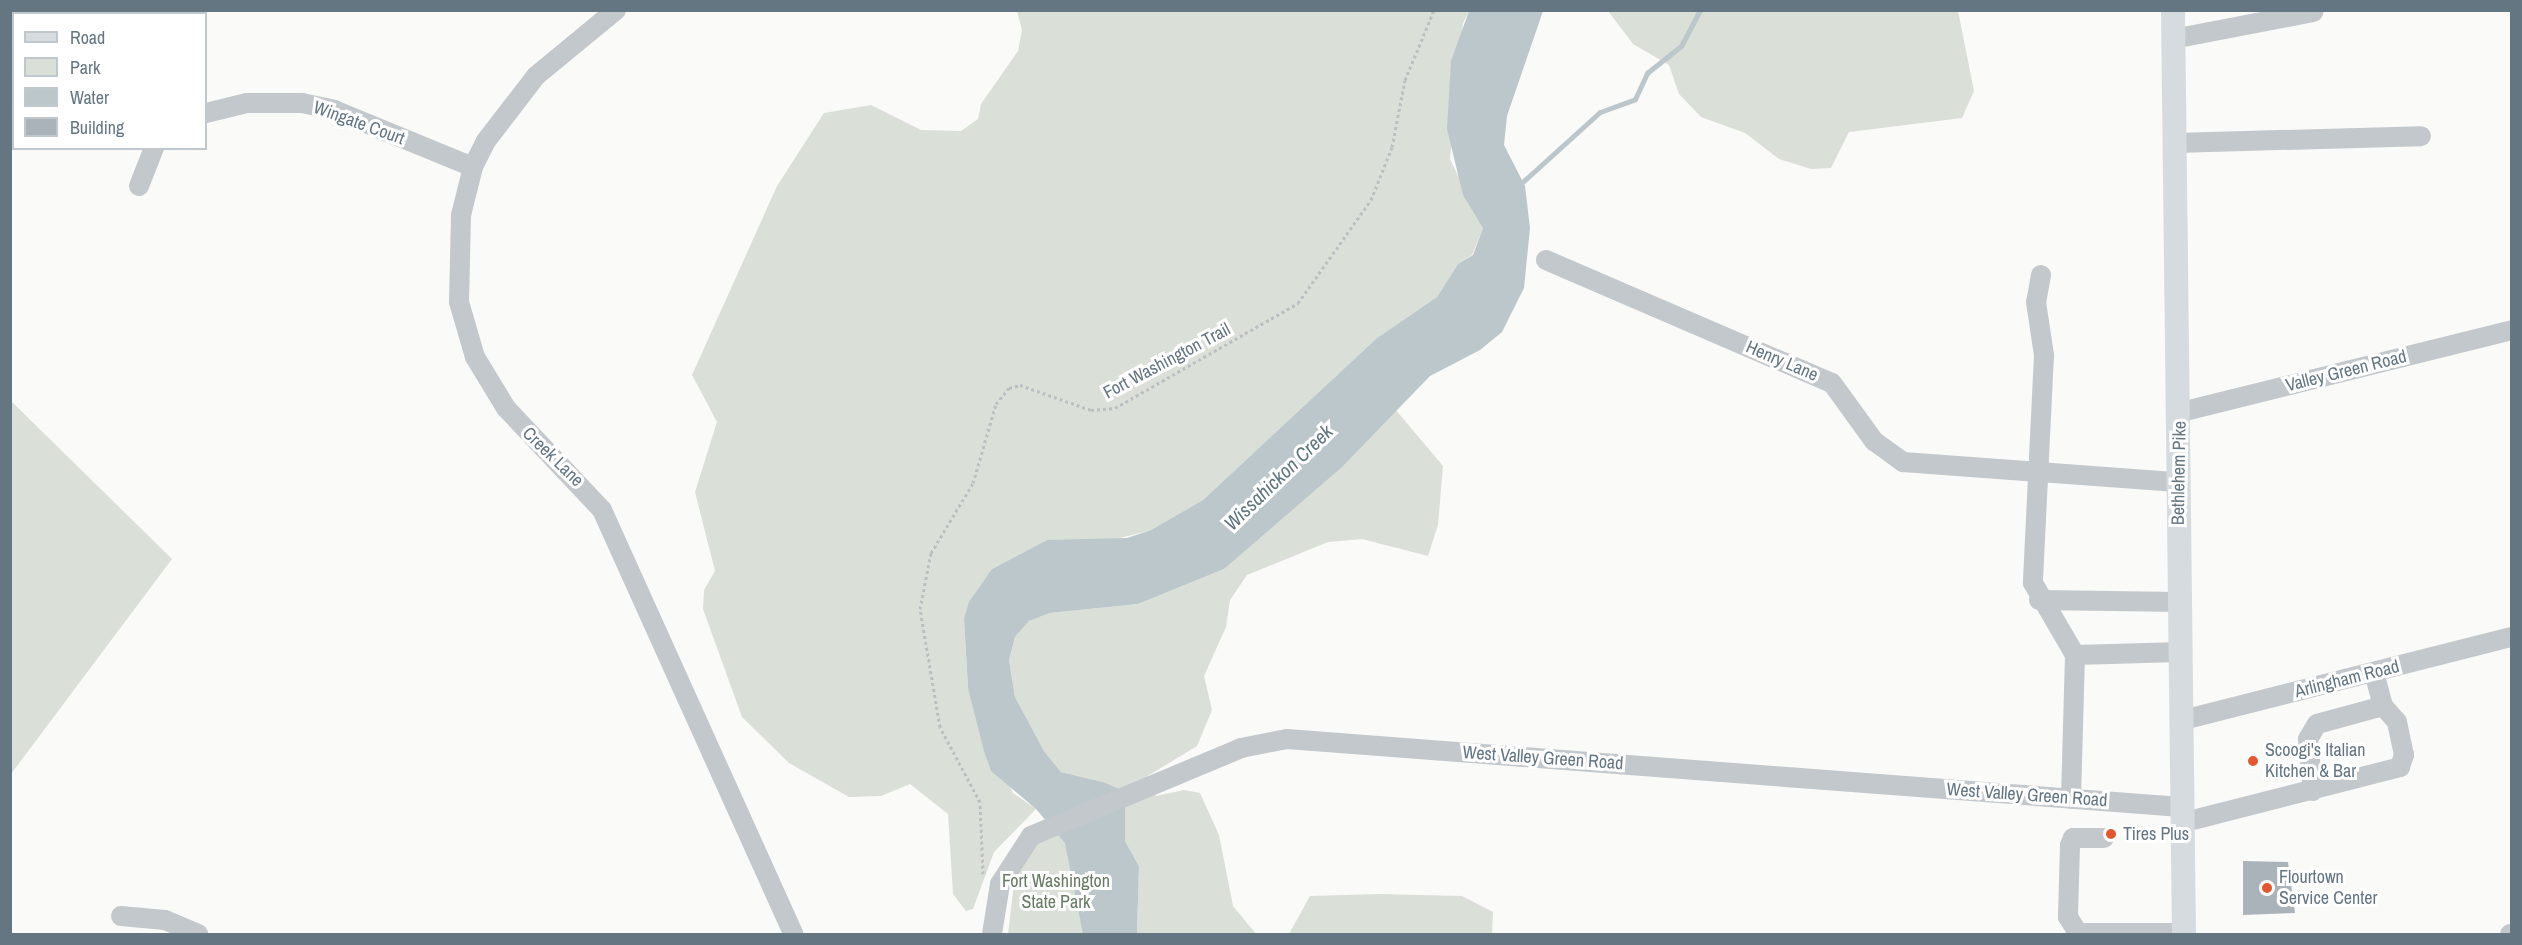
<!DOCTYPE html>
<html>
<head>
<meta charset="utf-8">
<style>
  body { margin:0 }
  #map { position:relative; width:2522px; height:945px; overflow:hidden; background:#fafaf8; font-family:"Archivo Narrow",sans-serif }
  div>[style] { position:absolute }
  .green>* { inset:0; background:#dadfd7 }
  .water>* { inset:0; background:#bbc7cb }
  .stream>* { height:5px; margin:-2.5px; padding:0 2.5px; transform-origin:2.5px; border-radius:2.5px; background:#bbc7cb }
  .building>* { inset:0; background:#aab3b9 }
  .path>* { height:3px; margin-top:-1.5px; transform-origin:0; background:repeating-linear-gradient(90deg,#bbbfc2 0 3px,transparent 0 6px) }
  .minor>* { height:20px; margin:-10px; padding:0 10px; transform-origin:10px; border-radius:10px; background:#c3c8cc }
  .major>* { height:24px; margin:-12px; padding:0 12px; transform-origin:12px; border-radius:12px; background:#d6dbdf }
  .dots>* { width:16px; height:16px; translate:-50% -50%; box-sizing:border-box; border:3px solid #fff; border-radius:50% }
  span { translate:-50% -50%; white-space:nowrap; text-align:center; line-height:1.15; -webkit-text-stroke:6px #fff; paint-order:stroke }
  .street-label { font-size:18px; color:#657683 }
  .poi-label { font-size:18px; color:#657683 }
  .left { translate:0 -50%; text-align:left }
  .park-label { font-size:18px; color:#687a64 }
  .water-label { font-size:20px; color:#60757c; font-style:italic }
  .frame { position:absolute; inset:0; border:12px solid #657683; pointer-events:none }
  .legend { position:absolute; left:12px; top:12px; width:195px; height:138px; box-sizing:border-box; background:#fff; border:2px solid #c1c8cd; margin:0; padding:8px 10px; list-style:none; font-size:18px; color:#657683 }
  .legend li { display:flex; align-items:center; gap:12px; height:30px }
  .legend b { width:30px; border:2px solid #c1c8cd }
</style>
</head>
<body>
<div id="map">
  <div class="green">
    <i style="clip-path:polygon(1017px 11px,1469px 11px,1463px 23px,1450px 159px,1483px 228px,1472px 255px,1458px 264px,1437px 297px,1377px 338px,1203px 500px,1151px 530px,1105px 542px,1047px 540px,992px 569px,964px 619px,968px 688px,1013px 793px,1036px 809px,994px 852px,973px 909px,966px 911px,953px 894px,948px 814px,910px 784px,881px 796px,849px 797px,789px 763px,742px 717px,703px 609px,704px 590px,715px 571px,695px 492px,717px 422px,692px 375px,777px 186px,824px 113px,871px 105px,921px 130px,961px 131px,978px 119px,981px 104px,1018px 51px,1022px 30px)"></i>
    <i style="clip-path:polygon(1608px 11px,1958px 11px,1974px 91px,1962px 118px,1849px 132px,1831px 168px,1811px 169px,1779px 159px,1745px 133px,1701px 117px,1679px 94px,1669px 65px,1633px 44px)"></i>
    <i style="clip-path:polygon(10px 400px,172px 559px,11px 774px,10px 774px)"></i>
    <i style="clip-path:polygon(1395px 409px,1443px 466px,1438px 525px,1428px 556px,1362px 539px,1328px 542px,1247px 575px,1230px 600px,1226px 627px,1204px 676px,1212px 710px,1197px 746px,1146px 777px,1156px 796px,1184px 790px,1200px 793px,1219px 835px,1233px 906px,1256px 934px,1137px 934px,1139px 866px,1125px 841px,1125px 801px,1103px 782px,1061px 772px,1044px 751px,1015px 697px,1009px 660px,1015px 637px,1029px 621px,1050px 613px,1138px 604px,1224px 569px)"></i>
    <i style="clip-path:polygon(1083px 825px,1109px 934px,1008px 934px,1018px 850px)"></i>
    <i style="clip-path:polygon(1379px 894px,1462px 896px,1493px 912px,1492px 934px,1289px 934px,1310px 896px)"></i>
  </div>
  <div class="water">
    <i style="clip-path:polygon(1469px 11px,1543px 11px,1507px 116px,1504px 145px,1525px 186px,1530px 228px,1524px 288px,1502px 332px,1480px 350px,1430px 376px,1342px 467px,1224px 569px,1138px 604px,1050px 613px,1029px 621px,1015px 637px,1009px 660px,1015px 697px,1044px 751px,1061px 772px,1103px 782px,1119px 789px,1125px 801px,1125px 841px,1139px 866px,1137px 934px,1083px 934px,1065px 843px,1036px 809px,991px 771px,984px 751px,968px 688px,964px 619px,969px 602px,992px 569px,1047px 540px,1127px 538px,1151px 530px,1203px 500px,1377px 338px,1437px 297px,1458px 264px,1473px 255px,1483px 228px,1463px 195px,1447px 129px,1451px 61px)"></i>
  </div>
  <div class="stream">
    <i style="left:1518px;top:186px;width:110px;rotate:-42.1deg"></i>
    <i style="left:1600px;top:112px;width:37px;rotate:-20deg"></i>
    <i style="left:1635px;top:99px;width:29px;rotate:-65deg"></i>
    <i style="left:1647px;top:73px;width:43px;rotate:-38.5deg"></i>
    <i style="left:1681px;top:46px;width:41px;rotate:-62.2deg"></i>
  </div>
  <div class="building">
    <i style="clip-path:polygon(2243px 861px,2288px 862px,2295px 913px,2243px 915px)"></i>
  </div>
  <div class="path">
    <i style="left:983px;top:874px;width:72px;rotate:-92.4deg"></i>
    <i style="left:980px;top:802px;width:85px;rotate:-118.1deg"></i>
    <i style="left:940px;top:727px;width:120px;rotate:-99.6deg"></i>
    <i style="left:920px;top:609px;width:57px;rotate:-78.9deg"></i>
    <i style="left:931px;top:553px;width:82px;rotate:-59deg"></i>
    <i style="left:973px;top:483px;width:82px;rotate:-73.8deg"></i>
    <i style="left:996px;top:404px;width:21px;rotate:-51deg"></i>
    <i style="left:1009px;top:388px;width:11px;rotate:-15deg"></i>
    <i style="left:1020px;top:385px;width:75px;rotate:19.4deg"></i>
    <i style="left:1091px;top:410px;width:24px;rotate:-5deg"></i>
    <i style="left:1115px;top:408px;width:211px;rotate:-29.8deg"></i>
    <i style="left:1298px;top:303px;width:126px;rotate:-54.7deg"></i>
    <i style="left:1371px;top:200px;width:57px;rotate:-68.4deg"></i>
    <i style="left:1392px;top:147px;width:68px;rotate:-79deg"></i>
    <i style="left:1405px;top:80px;width:76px;rotate:-67.5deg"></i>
  </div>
  <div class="minor">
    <i style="left:616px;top:10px;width:104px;rotate:140.5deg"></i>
    <i style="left:536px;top:76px;width:82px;rotate:127.6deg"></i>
    <i style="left:486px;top:141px;width:29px;rotate:117deg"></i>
    <i style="left:473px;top:167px;width:49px;rotate:104deg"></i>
    <i style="left:461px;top:215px;width:87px;rotate:91.3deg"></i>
    <i style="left:459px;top:302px;width:57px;rotate:73.8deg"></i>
    <i style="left:475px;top:357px;width:60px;rotate:58.7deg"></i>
    <i style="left:506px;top:408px;width:140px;rotate:46.7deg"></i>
    <i style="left:602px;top:510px;width:465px;rotate:65.7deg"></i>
    <i style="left:2173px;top:39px;width:143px;rotate:-10.9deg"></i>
    <i style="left:206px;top:113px;width:42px;rotate:-13.7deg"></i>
    <i style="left:247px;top:103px;width:55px"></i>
    <i style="left:302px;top:103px;width:33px;rotate:12deg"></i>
    <i style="left:334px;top:110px;width:150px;rotate:22.3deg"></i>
    <i style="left:2175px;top:143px;width:246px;rotate:-1.6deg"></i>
    <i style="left:139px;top:186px;width:41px;rotate:-68.5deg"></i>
    <i style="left:1546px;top:260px;width:311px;rotate:23.3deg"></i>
    <i style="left:1832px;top:383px;width:72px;rotate:54.1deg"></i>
    <i style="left:1874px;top:441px;width:36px;rotate:36deg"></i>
    <i style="left:1903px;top:462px;width:275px;rotate:4.2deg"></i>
    <i style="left:2041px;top:275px;width:27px;rotate:100deg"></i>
    <i style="left:2036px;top:302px;width:54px;rotate:81.4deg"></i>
    <i style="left:2044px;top:355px;width:228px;rotate:92.8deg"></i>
    <i style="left:2033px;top:583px;width:83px;rotate:59.7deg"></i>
    <i style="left:2075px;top:655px;width:144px;rotate:91.6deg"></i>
    <i style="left:2181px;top:412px;width:341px;rotate:-13.9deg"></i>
    <i style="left:2039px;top:600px;width:141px;rotate:0.8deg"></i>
    <i style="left:2075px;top:655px;width:106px;rotate:-1.6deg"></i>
    <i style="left:2183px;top:720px;width:339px;rotate:-14.2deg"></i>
    <i style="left:2313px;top:791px;width:52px;rotate:-95.5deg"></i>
    <i style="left:2308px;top:739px;width:17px;rotate:-59deg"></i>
    <i style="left:2317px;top:724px;width:68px;rotate:-15.3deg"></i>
    <i style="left:2181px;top:823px;width:226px;rotate:-14.3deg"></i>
    <i style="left:2400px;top:767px;width:13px;rotate:-72deg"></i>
    <i style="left:2404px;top:755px;width:34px;rotate:-102deg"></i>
    <i style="left:2397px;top:722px;width:21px;rotate:-131deg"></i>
    <i style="left:2383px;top:706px;width:35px;rotate:-105deg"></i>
    <i style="left:2104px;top:838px;width:31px;rotate:180deg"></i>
    <i style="left:2073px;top:838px;width:8px;rotate:113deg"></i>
    <i style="left:2070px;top:845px;width:72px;rotate:91.6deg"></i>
    <i style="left:2068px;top:917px;width:19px;rotate:58deg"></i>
    <i style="left:2078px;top:933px;width:106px"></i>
    <i style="left:121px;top:916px;width:44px;rotate:5.2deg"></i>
    <i style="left:165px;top:920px;width:36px;rotate:23deg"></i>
    <i style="left:992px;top:934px;width:51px;rotate:-80.9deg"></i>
    <i style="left:1000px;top:884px;width:57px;rotate:-57.1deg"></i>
    <i style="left:1031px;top:836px;width:228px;rotate:-22.7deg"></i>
    <i style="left:1241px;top:748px;width:47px;rotate:-11.1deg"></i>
    <i style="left:1287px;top:739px;width:897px;rotate:4.35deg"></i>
    <i style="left:2510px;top:934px;width:2px"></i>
  </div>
  <div class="major">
    <i style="left:2173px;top:10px;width:924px;rotate:89.32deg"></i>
  </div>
  <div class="dots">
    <i style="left:2253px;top:761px;background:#e4572e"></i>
    <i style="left:2111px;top:834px;background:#e4572e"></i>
    <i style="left:2267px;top:888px;background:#e4572e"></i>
  </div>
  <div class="street-label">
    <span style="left:359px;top:123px;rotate:20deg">Wingate Court</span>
    <span style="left:1167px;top:361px;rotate:-28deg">Fort Washington Trail</span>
    <span style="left:1782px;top:361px;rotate:23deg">Henry Lane</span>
    <span style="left:2346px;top:371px;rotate:-14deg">Valley Green Road</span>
    <span style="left:553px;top:457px;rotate:44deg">Creek Lane</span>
    <span style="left:2179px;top:473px;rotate:-89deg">Bethlehem Pike</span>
    <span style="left:2347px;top:679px;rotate:-14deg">Arlingham Road</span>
    <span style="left:1543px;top:758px;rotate:4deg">West Valley Green Road</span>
    <span style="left:2027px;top:795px;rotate:4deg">West Valley Green Road</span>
  </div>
  <div class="poi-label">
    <span class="left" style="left:2265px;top:761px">Scoogi's Italian<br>Kitchen &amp; Bar</span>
    <span class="left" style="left:2123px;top:834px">Tires Plus</span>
    <span class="left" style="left:2279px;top:888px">Flourtown<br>Service Center</span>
  </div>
  <div class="park-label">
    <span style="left:1056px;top:892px">Fort Washington<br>State Park</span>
  </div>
  <div class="water-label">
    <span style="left:1278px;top:477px;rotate:-44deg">Wissahickon Creek</span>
  </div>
  <div class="frame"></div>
  <ul class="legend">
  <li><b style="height:8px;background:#d6dbdf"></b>Road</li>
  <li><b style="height:16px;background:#dadfd7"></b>Park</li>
  <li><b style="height:16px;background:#bbc7cb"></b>Water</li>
  <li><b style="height:16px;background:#aab3b9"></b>Building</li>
  </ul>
</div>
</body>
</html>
